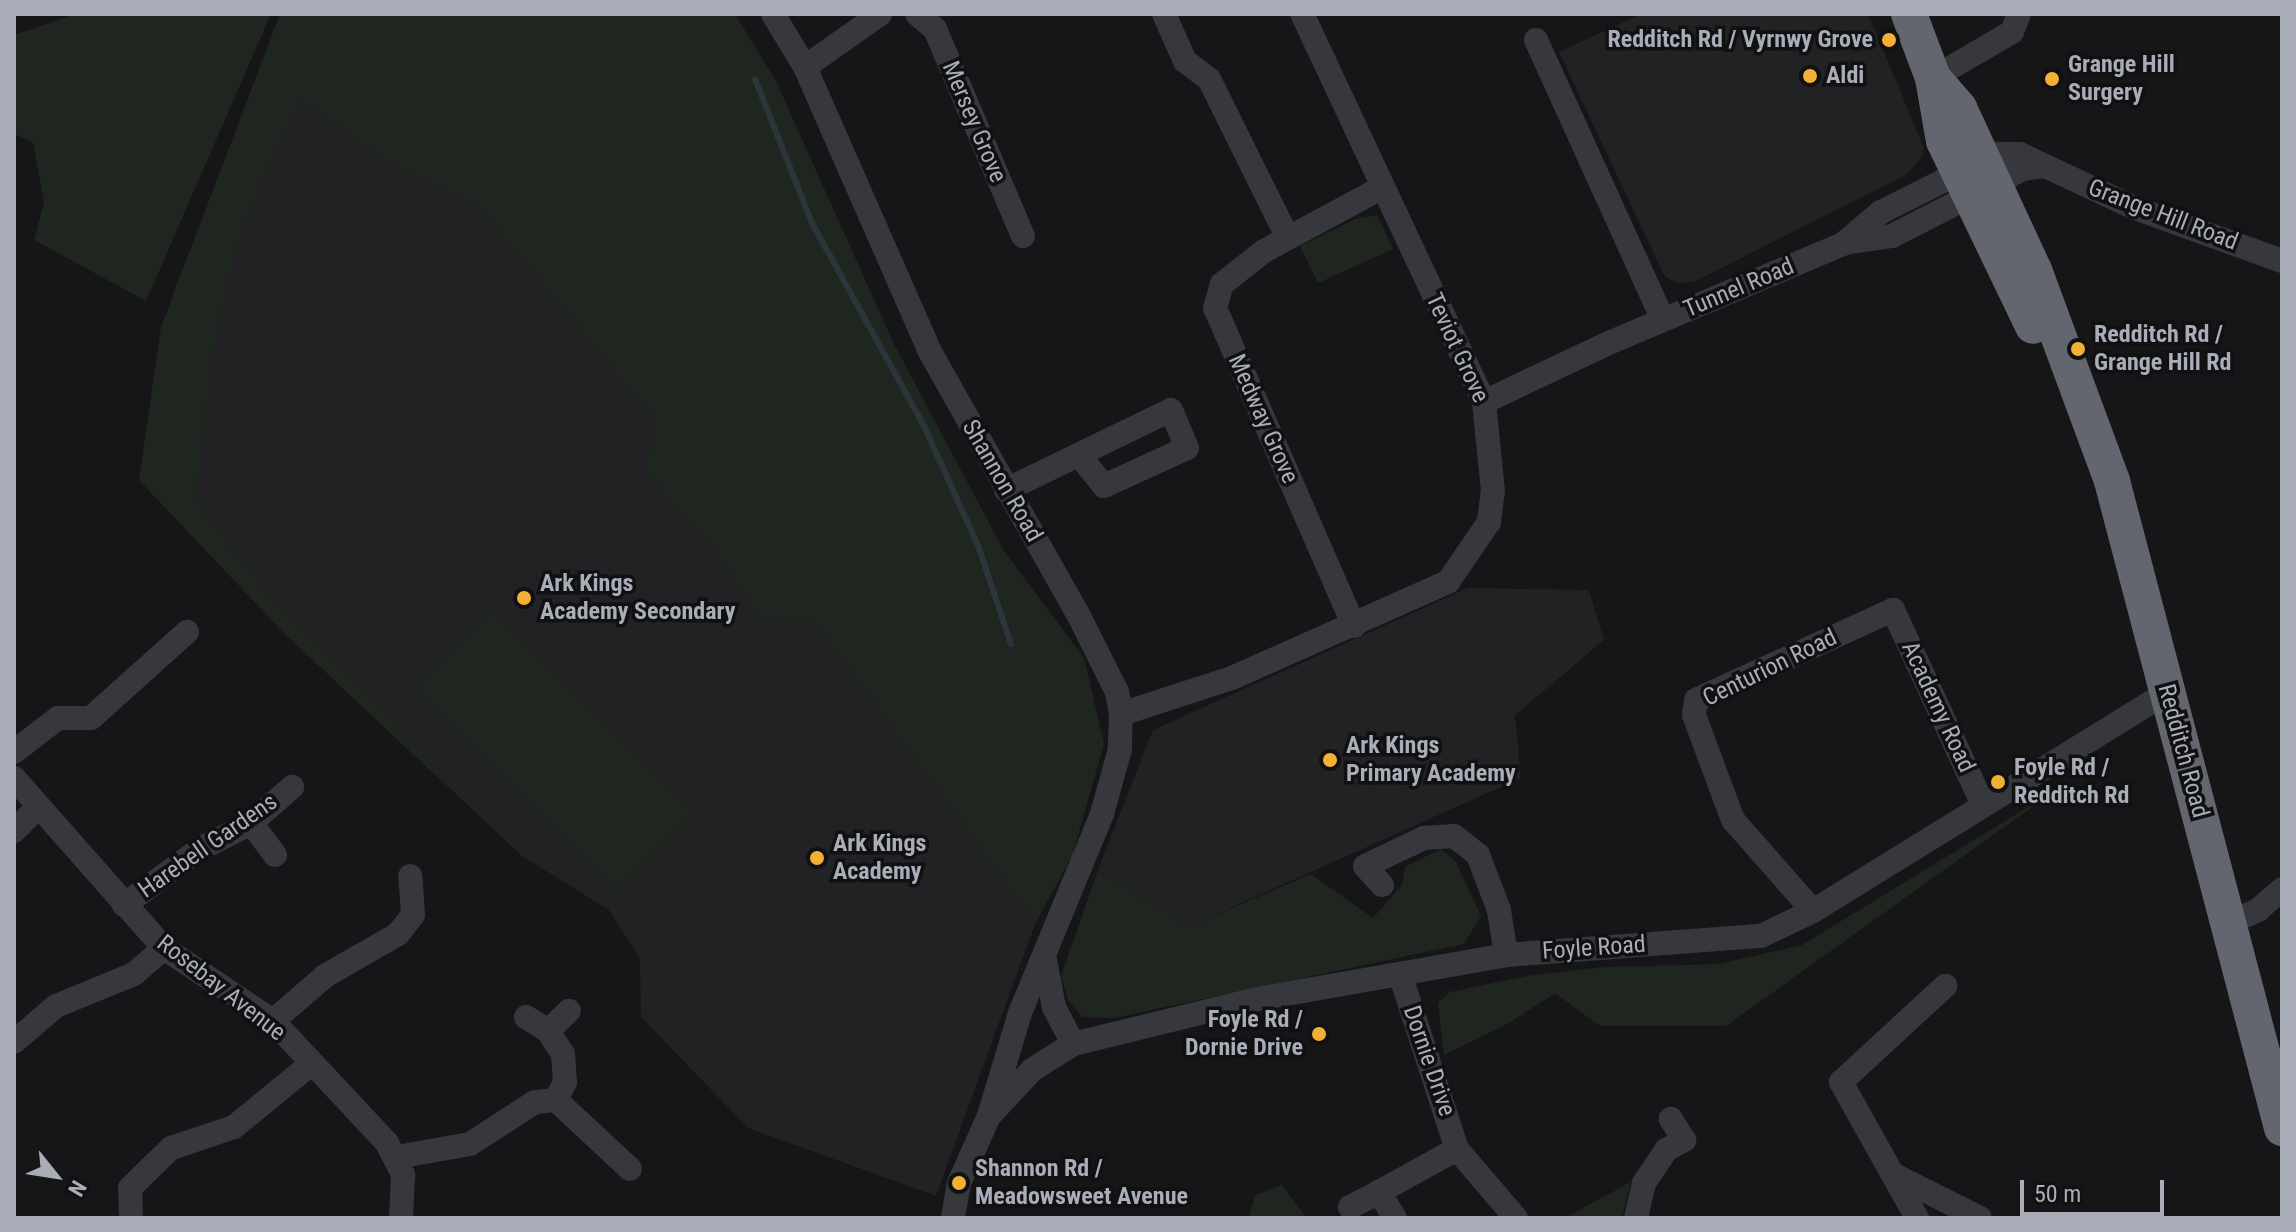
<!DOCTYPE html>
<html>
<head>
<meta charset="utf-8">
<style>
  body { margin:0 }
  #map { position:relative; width:2296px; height:1232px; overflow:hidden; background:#161618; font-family:"Roboto Condensed",sans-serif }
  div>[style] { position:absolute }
  .built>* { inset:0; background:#222225 }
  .green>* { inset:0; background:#1e261f; transform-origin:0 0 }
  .stream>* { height:6px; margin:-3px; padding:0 3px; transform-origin:3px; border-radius:3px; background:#2c353c }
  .minor>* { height:24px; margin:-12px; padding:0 12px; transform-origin:12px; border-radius:12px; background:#37383d }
  .highway>* { height:36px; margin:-18px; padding:0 18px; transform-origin:18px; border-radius:18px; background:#63666e }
  .dots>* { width:22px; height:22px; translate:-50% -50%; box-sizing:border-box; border:4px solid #111113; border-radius:50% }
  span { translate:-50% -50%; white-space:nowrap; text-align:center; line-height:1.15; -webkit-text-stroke:7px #111113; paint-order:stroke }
  .poi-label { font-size:24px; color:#a8adb8; font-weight:700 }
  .right { translate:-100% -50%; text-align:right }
  .left { translate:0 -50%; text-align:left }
  .street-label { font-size:24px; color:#a8adb8 }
  .frame { position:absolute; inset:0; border:16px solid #a8adb8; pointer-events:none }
  .north { position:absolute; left:16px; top:1136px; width:80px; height:80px; -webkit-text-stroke:6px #111113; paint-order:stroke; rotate:120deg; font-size:22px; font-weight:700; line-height:32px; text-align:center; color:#a8adb8 }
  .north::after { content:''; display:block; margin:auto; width:28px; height:36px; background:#a8adb8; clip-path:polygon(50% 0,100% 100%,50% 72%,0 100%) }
  .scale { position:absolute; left:2020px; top:1180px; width:144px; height:36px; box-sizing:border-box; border:4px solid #a8adb8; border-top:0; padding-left:10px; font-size:24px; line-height:28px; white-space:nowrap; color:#a8adb8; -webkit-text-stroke:6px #111113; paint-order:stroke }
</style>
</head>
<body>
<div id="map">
  <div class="built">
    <i style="clip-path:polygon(283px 14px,322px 14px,780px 574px,1035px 924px,936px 1196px,748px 1128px,641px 1017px,640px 959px,609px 910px,522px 856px,285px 634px,139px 480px,173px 293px)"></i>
    <i style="clip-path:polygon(1641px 14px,1868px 14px,1924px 148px,1922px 157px,1906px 175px,1694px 282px,1676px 283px,1664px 275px,1559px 52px)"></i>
    <i style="clip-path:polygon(1468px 588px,1589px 590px,1604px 640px,1515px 715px,1521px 778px,1190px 926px,1098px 870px,1153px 730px)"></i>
  </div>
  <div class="green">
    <i style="clip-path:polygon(75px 14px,271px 14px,146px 301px,34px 240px,44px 202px,33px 143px,14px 134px,14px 35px)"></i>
    <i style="clip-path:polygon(280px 14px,735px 14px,775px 79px,894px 344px,1004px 551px,1084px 658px,1104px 744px,1072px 856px,1035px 924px,815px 622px,758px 617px,711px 541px,646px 473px,654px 420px,477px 204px,398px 168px,300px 99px,262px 179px,235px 253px,211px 364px,196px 503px,260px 585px,406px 733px,447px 786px,285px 634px,139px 480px,161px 327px)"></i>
    <i style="clip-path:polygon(1377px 215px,1393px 249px,1318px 283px,1300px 246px,1355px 219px)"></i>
    <i style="left:491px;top:612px;width:286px;height:108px;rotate:45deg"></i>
    <i style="clip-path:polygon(2059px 788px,1726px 1026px,1600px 1026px,1555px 993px,1509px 1023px,1444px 1055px,1438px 1003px,1450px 992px,1532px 975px,1607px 967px,1719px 964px,1802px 945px)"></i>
    <i style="clip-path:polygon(1441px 849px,1456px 862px,1481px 916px,1464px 944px,1114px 1018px,1082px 1017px,1068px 1000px,1061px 976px,1098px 870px,1190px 926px,1311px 874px,1373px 918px,1402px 885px,1405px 867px)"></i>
    <i style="clip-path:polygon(1631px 1182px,1622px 1218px,1564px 1218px)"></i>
    <i style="clip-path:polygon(1282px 1185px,1307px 1218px,1249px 1218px,1255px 1195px)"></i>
  </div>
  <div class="stream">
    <i style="left:755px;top:79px;width:155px;rotate:68.4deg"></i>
    <i style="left:812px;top:223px;width:232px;rotate:61.1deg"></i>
    <i style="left:924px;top:426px;width:134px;rotate:65.7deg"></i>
    <i style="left:979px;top:548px;width:101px;rotate:71.6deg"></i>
  </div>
  <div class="minor">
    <i style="left:773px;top:14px;width:62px;rotate:58.9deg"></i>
    <i style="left:805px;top:67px;width:309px;rotate:66.3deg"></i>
    <i style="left:929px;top:350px;width:305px;rotate:60.6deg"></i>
    <i style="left:1079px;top:616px;width:85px;rotate:63.4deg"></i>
    <i style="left:1117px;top:692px;width:22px;rotate:80deg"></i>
    <i style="left:1121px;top:714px;width:35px;rotate:92deg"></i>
    <i style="left:1120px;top:749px;width:67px;rotate:105.5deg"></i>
    <i style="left:1102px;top:814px;width:215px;rotate:112.4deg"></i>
    <i style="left:1020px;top:1013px;width:108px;rotate:106.8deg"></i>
    <i style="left:989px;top:1116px;width:73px;rotate:114.1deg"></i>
    <i style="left:959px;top:1183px;width:36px;rotate:100deg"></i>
    <i style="left:917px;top:14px;width:23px;rotate:40deg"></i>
    <i style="left:935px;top:29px;width:225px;rotate:67deg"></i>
    <i style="left:1164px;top:14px;width:51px;rotate:65.9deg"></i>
    <i style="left:1185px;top:61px;width:30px;rotate:37deg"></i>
    <i style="left:1209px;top:79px;width:175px;rotate:63.6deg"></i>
    <i style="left:1536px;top:40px;width:307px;rotate:65.6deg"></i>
    <i style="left:805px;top:67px;width:92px;rotate:-35.2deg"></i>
    <i style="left:1933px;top:78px;width:91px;rotate:-30.2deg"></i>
    <i style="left:2012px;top:32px;width:19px;rotate:-69deg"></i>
    <i style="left:1844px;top:243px;width:49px;rotate:-8.3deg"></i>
    <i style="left:1892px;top:236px;width:147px;rotate:-27.1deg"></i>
    <i style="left:2023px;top:169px;width:21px;rotate:-8deg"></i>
    <i style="left:1484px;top:402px;width:140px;rotate:-25.3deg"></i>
    <i style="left:1611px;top:342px;width:252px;rotate:-22.9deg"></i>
    <i style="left:1843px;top:244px;width:50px;rotate:-40.1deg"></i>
    <i style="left:1881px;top:212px;width:130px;rotate:-26.6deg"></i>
    <i style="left:1997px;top:154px;width:23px"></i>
    <i style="left:2020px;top:154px;width:127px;rotate:25.2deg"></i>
    <i style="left:2135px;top:208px;width:156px;rotate:19.8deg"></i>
    <i style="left:1006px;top:490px;width:183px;rotate:-25.9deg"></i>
    <i style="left:1171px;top:410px;width:41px;rotate:67.2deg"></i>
    <i style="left:1187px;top:448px;width:91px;rotate:155.4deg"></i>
    <i style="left:1104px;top:486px;width:40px;rotate:-129deg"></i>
    <i style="left:1354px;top:626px;width:347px;rotate:-113.6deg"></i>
    <i style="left:1215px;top:308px;width:25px;rotate:-74deg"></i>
    <i style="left:1222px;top:284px;width:53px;rotate:-38.2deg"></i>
    <i style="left:1264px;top:251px;width:133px;rotate:-28.3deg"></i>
    <i style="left:1121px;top:714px;width:117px;rotate:-18deg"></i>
    <i style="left:1232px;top:678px;width:236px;rotate:-24deg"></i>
    <i style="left:1448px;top:582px;width:73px;rotate:-55.7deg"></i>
    <i style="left:1489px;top:522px;width:31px;rotate:-83deg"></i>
    <i style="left:1493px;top:491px;width:89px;rotate:-95.8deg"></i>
    <i style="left:1484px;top:402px;width:429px;rotate:-115.1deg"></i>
    <i style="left:14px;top:752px;width:56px;rotate:-37.7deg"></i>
    <i style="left:58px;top:718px;width:33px"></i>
    <i style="left:91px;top:718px;width:129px;rotate:-41.9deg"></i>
    <i style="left:14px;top:778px;width:227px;rotate:48.6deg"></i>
    <i style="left:164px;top:948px;width:131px;rotate:33.8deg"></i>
    <i style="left:273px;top:1021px;width:167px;rotate:46.9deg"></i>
    <i style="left:387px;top:1143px;width:36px;rotate:63deg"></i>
    <i style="left:403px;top:1175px;width:43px;rotate:92.7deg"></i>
    <i style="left:251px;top:823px;width:40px;rotate:53deg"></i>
    <i style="left:14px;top:831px;width:33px;rotate:-45deg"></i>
    <i style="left:1382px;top:885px;width:25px;rotate:-132deg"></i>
    <i style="left:1365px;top:866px;width:65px;rotate:-25.4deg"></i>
    <i style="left:1424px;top:838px;width:30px;rotate:-4deg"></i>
    <i style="left:1454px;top:836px;width:31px;rotate:38deg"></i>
    <i style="left:1478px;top:855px;width:59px;rotate:69.1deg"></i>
    <i style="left:1499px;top:910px;width:46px;rotate:81.2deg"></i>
    <i style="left:124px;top:905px;width:94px;rotate:-36.4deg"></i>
    <i style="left:200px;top:849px;width:57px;rotate:-27deg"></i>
    <i style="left:251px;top:823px;width:55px;rotate:-41.3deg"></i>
    <i style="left:1813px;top:911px;width:121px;rotate:-131.3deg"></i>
    <i style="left:1733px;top:820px;width:112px;rotate:-110.4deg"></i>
    <i style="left:1694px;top:715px;width:15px;rotate:-82deg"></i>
    <i style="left:1696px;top:700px;width:217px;rotate:-24.6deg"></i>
    <i style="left:1893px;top:610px;width:213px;rotate:65.2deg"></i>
    <i style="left:2229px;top:923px;width:32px;rotate:-24deg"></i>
    <i style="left:2258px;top:910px;width:32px;rotate:-41deg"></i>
    <i style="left:1045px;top:960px;width:48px;rotate:79.2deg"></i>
    <i style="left:1054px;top:1007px;width:42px;rotate:62.8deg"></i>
    <i style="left:1400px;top:974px;width:184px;rotate:72deg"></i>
    <i style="left:1457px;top:1149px;width:91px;rotate:49.5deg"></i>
    <i style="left:526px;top:1017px;width:26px;rotate:32deg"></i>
    <i style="left:548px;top:1031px;width:27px;rotate:57deg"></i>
    <i style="left:563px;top:1054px;width:28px;rotate:86deg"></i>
    <i style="left:565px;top:1082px;width:20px;rotate:117deg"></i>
    <i style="left:273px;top:1021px;width:69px;rotate:-40.9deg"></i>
    <i style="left:325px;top:976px;width:84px;rotate:-29.9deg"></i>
    <i style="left:398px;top:934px;width:24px;rotate:-52deg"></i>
    <i style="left:413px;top:915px;width:39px;rotate:-94deg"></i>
    <i style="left:548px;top:1031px;width:29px;rotate:-44deg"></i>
    <i style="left:14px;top:1042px;width:55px;rotate:-40.6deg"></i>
    <i style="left:56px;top:1006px;width:84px;rotate:-22.3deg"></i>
    <i style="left:134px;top:974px;width:40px;rotate:-41deg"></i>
    <i style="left:991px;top:1114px;width:60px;rotate:-47deg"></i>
    <i style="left:1032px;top:1070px;width:49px;rotate:-32.4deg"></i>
    <i style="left:1073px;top:1044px;width:189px;rotate:-13.7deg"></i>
    <i style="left:1257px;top:999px;width:253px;rotate:-10deg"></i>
    <i style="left:1506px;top:955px;width:256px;rotate:-4.3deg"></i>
    <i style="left:1761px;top:936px;width:58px;rotate:-25.7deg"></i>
    <i style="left:1813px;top:911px;width:416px;rotate:-31.7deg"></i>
    <i style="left:397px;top:1157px;width:74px;rotate:-10.1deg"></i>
    <i style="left:470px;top:1144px;width:77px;rotate:-32.9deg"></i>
    <i style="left:535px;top:1102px;width:21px;rotate:-5deg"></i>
    <i style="left:556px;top:1100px;width:101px;rotate:43deg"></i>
    <i style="left:1894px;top:1175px;width:96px;rotate:26.6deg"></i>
    <i style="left:1350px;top:1207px;width:33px;rotate:-27deg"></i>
    <i style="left:131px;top:1212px;width:24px;rotate:-92deg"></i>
    <i style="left:130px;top:1188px;width:57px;rotate:-44.3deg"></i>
    <i style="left:171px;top:1148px;width:66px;rotate:-18.4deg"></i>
    <i style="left:234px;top:1127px;width:99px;rotate:-39.3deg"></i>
    <i style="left:1395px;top:1218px;width:31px;rotate:-122deg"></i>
    <i style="left:1379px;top:1192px;width:89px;rotate:-28.9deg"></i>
    <i style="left:1636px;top:1218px;width:36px;rotate:-77deg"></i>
    <i style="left:1644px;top:1183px;width:40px;rotate:-56deg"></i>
    <i style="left:1666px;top:1150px;width:21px;rotate:-29deg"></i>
    <i style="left:1684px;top:1140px;width:25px;rotate:-122deg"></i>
    <i style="left:1917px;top:1218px;width:156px;rotate:-119.2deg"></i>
    <i style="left:1841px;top:1082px;width:142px;rotate:-42.7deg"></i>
  </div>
  <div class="highway">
    <i style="left:1909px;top:14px;width:68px;rotate:69.4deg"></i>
    <i style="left:1933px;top:78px;width:64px;rotate:80.1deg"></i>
    <i style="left:1944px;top:141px;width:205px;rotate:64.3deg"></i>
    <i style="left:1933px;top:78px;width:40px;rotate:49deg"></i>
    <i style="left:1959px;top:108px;width:179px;rotate:65.2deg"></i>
    <i style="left:2034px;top:270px;width:225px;rotate:69.7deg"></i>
    <i style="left:2112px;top:481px;width:669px;rotate:75.28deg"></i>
  </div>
  <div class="dots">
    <i style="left:1889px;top:40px;background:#f2b134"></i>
    <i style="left:1810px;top:76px;background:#f2b134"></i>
    <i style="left:2052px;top:79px;background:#f2b134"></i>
    <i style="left:2078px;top:349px;background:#f2b134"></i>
    <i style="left:524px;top:598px;background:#f2b134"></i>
    <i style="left:1330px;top:760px;background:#f2b134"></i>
    <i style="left:1998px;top:782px;background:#f2b134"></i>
    <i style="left:817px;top:858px;background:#f2b134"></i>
    <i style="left:1319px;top:1034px;background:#f2b134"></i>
    <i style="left:959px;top:1183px;background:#f2b134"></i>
  </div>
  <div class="poi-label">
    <span class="right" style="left:1873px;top:40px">Redditch Rd / Vyrnwy Grove</span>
    <span class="left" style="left:2068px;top:79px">Grange Hill<br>Surgery</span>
    <span class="left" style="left:1826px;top:76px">Aldi</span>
    <span class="left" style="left:2094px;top:349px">Redditch Rd /<br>Grange Hill Rd</span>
    <span class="left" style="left:540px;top:598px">Ark Kings<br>Academy Secondary</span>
    <span class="left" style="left:1346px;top:760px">Ark Kings<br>Primary Academy</span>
    <span class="left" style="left:2014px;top:782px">Foyle Rd /<br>Redditch Rd</span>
    <span class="left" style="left:833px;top:858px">Ark Kings<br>Academy</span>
    <span class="right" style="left:1303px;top:1034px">Foyle Rd /<br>Dornie Drive</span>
    <span class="left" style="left:975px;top:1183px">Shannon Rd /<br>Meadowsweet Avenue</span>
  </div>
  <div class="street-label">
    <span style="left:974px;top:122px;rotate:67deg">Mersey Grove</span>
    <span style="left:2163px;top:215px;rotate:21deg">Grange Hill Road</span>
    <span style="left:1739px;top:288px;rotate:-23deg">Tunnel Road</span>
    <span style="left:1457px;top:348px;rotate:65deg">Teviot Grove</span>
    <span style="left:1263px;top:419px;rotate:66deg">Medway Grove</span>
    <span style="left:1002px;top:481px;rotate:60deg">Shannon Road</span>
    <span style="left:1770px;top:668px;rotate:-26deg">Centurion Road</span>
    <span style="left:1938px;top:707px;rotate:65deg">Academy Road</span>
    <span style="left:2183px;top:751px;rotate:75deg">Redditch Road</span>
    <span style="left:208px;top:846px;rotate:-35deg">Harebell Gardens</span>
    <span style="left:1594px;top:948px;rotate:-4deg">Foyle Road</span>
    <span style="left:221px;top:988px;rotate:38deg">Rosebay Avenue</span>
    <span style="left:1429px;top:1061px;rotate:71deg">Dornie Drive</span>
  </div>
  <div class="frame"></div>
  <div class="north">N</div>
  <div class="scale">50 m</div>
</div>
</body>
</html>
